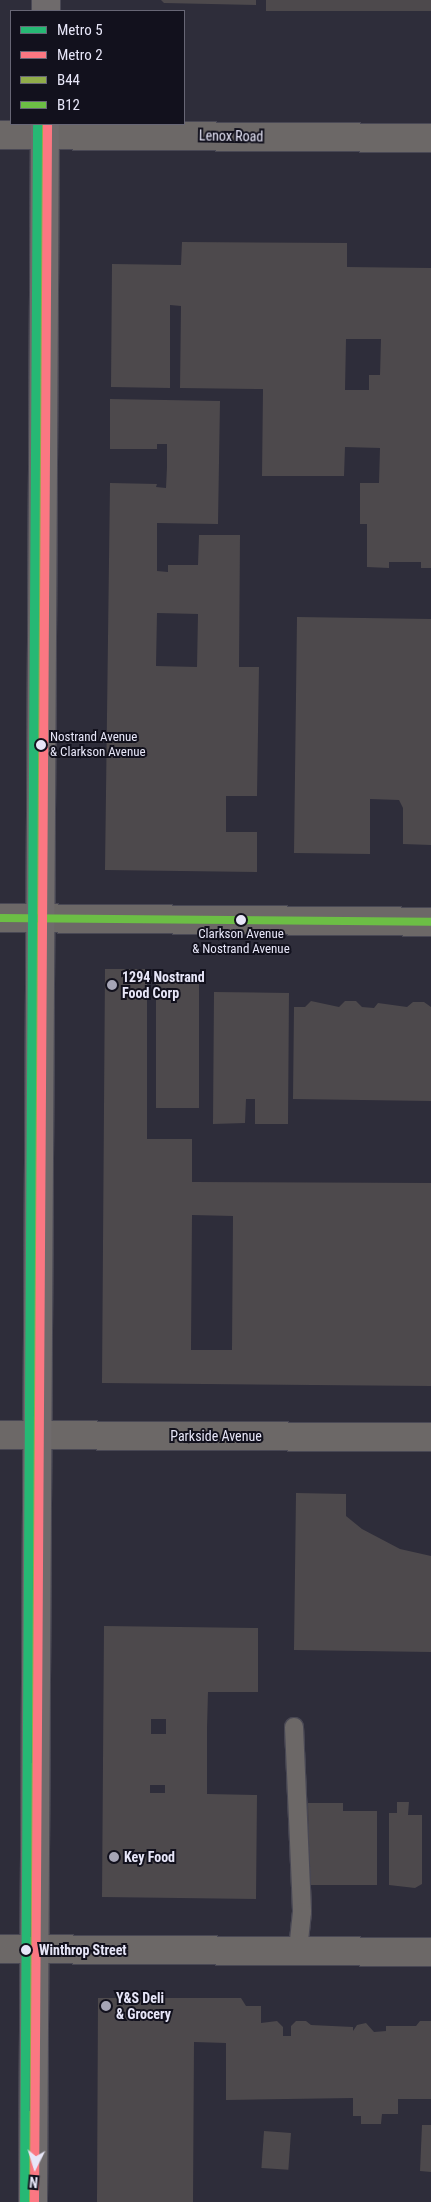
<!DOCTYPE html>
<html>
<head>
<meta charset="utf-8">
<style>
  body { margin:0 }
  #map { position:relative; width:431px; height:2202px; overflow:hidden; background:#2e2d3a; font-family:"Roboto Condensed",sans-serif }
  div>[style] { position:absolute }
  .building>* { inset:0; background:#4d494c; transform-origin:0 0 }
  .roads { filter:drop-shadow(1px 0 #494854) drop-shadow(-1px 0 #494854) drop-shadow(0 1px #494854) drop-shadow(0 -1px #494854) }
  .service>* { height:18px; margin:-9px; padding:0 9px; transform-origin:9px; border-radius:9px; background:#6c6867 }
  .minor>* { height:28px; margin:-14px; padding:0 14px; transform-origin:14px; border-radius:14px; background:#6c6867 }
  .secondary>* { height:28px; margin:-14px; padding:0 14px; transform-origin:14px; border-radius:14px; background:#6f6b6c }
  .bus-1>* { height:8px; margin:-4px; padding:0 4px; transform-origin:4px; border-radius:4px; background:#90ac4a }
  .bus-2>* { height:8px; margin:-4px; padding:0 4px; transform-origin:4px; border-radius:4px; background:#6cbe45 }
  .metro-1>* { height:9px; margin:-4.5px; padding:0 4.5px; transform-origin:4.5px; border-radius:4.5px; background:#26b874 }
  .metro-2>* { height:9px; margin:-4.5px; padding:0 4.5px; transform-origin:4.5px; border-radius:4.5px; background:#fb7782 }
  .dots>* { width:14px; height:14px; translate:-50% -50%; box-sizing:border-box; border:2px solid #12111d; border-radius:50% }
  span { translate:-50% -50%; white-space:nowrap; text-align:center; line-height:1.15; -webkit-text-stroke:4px #12111d; paint-order:stroke }
  .bus-label { font-size:13px; color:#e7e6f8 }
  .left { translate:0 -50%; text-align:left }
  .street-label { font-size:14px; color:#e7e6f8 }
  .poi-label { font-size:14px; color:#e7e6f8; font-weight:700 }
  .stop-label { font-size:14px; color:#e7e6f8; font-weight:700 }
  .legend { position:absolute; left:10px; top:10px; width:175px; height:115px; box-sizing:border-box; background:#12111d; border:1px solid #676675; margin:0; padding:6px 9px; list-style:none; font-size:15px; color:#e7e6f8 }
  .legend li { display:flex; align-items:center; gap:10px; height:25px }
  .legend b { width:25px; border:1px solid #676675 }
  .north { position:absolute; left:10px; top:2142px; width:50px; height:50px; -webkit-text-stroke:4px #12111d; paint-order:stroke; rotate:185deg; font-size:14px; font-weight:700; line-height:20px; text-align:center; color:#e7e6f8 }
  .north::after { content:''; display:block; margin:auto; width:18px; height:22px; background:#e7e6f8; clip-path:polygon(50% 0,100% 100%,50% 72%,0 100%) }
</style>
</head>
<body>
<div id="map">
  <div class="building">
    <i style="clip-path:polygon(161px 0,256px 0,256px 5px,164px 3px)"></i>
    <i style="left:266px;top:0;width:165px;height:11px"></i>
    <i style="clip-path:polygon(evenodd,182px 242px,347px 243px,347px 267px,431px 268px,431px 568px,421px 568px,421px 562px,389px 562px,389px 568px,367px 567px,367px 524px,360px 524px,360px 483px,379px 483px,380px 448px,345px 447px,344px 476px,262px 476px,263px 389px,180px 388px,181px 306px,170px 305px,170px 388px,111px 387px,112px 264px,181px 265px,182px 242px,346px 339px,381px 339px,380px 375px,369px 375px,369px 390px,345px 390px,346px 339px)"></i>
    <i style="clip-path:polygon(evenodd,110px 399px,220px 401px,218px 524px,157px 523px,157px 571px,168px 572px,168px 565px,198px 565px,199px 535px,240px 535px,239px 667px,259px 667px,257px 796px,226px 796px,226px 832px,257px 832px,257px 872px,105px 870px,110px 483px,157px 484px,156px 487px,166px 488px,167px 467px,167px 444px,157px 444px,157px 449px,110px 449px,110px 399px,157px 613px,198px 614px,197px 667px,156px 666px,157px 613px)"></i>
    <i style="clip-path:polygon(297px 617px,431px 619px,431px 845px,403px 844px,403px 808px,399px 800px,370px 799px,370px 854px,294px 853px)"></i>
    <i style="clip-path:polygon(evenodd,105px 969px,147px 969px,147px 1139px,192px 1139px,192px 1182px,431px 1183px,431px 1386px,102px 1383px,105px 969px,192px 1215px,233px 1216px,232px 1350px,191px 1350px,192px 1215px)"></i>
    <i style="left:156px;top:979px;width:43px;height:129px"></i>
    <i style="clip-path:polygon(214px 992px,289px 993px,288px 1124px,255px 1124px,255px 1099px,246px 1099px,245px 1123px,213px 1124px)"></i>
    <i style="clip-path:polygon(311px 1001px,339px 1007px,345px 1001px,356px 1001px,362px 1007px,374px 1008px,378px 1003px,407px 1007px,413px 1002px,424px 1002px,431px 1007px,431px 1101px,293px 1099px,294px 1007px,305px 1007px)"></i>
    <i style="clip-path:polygon(296px 1493px,346px 1494px,346px 1516px,362px 1529px,400px 1549px,431px 1556px,431px 1652px,294px 1650px)"></i>
    <i style="clip-path:polygon(evenodd,104px 1626px,258px 1628px,258px 1692px,208px 1692px,207px 1728px,207px 1794px,257px 1795px,256px 1899px,102px 1897px,104px 1626px,151px 1719px,166px 1719px,166px 1734px,151px 1734px,151px 1719px,104px 1626px,150px 1785px,165px 1785px,165px 1793px,150px 1793px,150px 1785px)"></i>
    <i style="clip-path:polygon(397px 1802px,409px 1802px,408px 1815px,422px 1815px,422px 1884px,415px 1888px,389px 1885px,389px 1813px,397px 1813px)"></i>
    <i style="clip-path:polygon(308px 1803px,343px 1803px,343px 1811px,377px 1811px,377px 1885px,309px 1885px)"></i>
    <i style="clip-path:polygon(98px 1998px,241px 1998px,246px 2006px,261px 2006px,261px 2023px,277px 2021px,283px 2027px,283px 2036px,291px 2036px,291px 2026px,296px 2021px,306px 2021px,311px 2025px,353px 2027px,353px 2031px,357px 2025px,366px 2023px,374px 2032px,386px 2031px,386px 2026px,416px 2026px,420px 2021px,431px 2021px,431px 2099px,398px 2099px,398px 2114px,382px 2114px,381px 2124px,361px 2124px,361px 2116px,353px 2116px,353px 2098px,226px 2100px,226px 2043px,194px 2042px,193px 2202px,97px 2202px)"></i>
    <i style="clip-path:polygon(422px 2125px,431px 2125px,431px 2172px,420px 2171px)"></i>
    <i style="left:264px;top:2131px;width:27px;height:37px;rotate:4deg"></i>
  </div>
  <div class="roads">
    <div class="service">
      <i style="left:294px;top:1727px;width:185px;rotate:87.5deg"></i>
      <i style="left:302px;top:1912px;width:39px;rotate:96deg"></i>
    </div>
    <div class="minor">
      <i style="left:0;top:135px;width:431px;rotate:0.4deg"></i>
      <i style="left:0;top:918px;width:431px;rotate:0.5deg"></i>
      <i style="left:0;top:1435px;width:431px;rotate:0.3deg"></i>
      <i style="left:0;top:1949px;width:431px;rotate:0.4deg"></i>
    </div>
    <div class="secondary">
      <i style="left:46px;top:11px;width:11px;rotate:-90deg"></i>
      <i style="left:33px;top:2202px;width:2078px;rotate:-89.67deg"></i>
    </div>
  </div>
  <div class="bus-1">
    <i style="left:33px;top:2202px;width:2078px;rotate:-89.67deg"></i>
  </div>
  <div class="bus-2">
    <i style="left:0;top:918px;width:431px;rotate:0.5deg"></i>
  </div>
  <div class="metro-1">
    <i style="left:24px;top:2202px;width:2078px;rotate:-89.64deg"></i>
  </div>
  <div class="metro-2">
    <i style="left:34px;top:2202px;width:2078px;rotate:-89.64deg"></i>
  </div>
  <div class="dots">
    <i style="left:41px;top:745px;background:#e7e6f8"></i>
    <i style="left:241px;top:920px;background:#e7e6f8"></i>
    <i style="left:112px;top:985px;background:#a6a5b6"></i>
    <i style="left:114px;top:1857px;background:#a6a5b6"></i>
    <i style="left:26px;top:1950px;background:#e7e6f8"></i>
    <i style="left:106px;top:2006px;background:#a6a5b6"></i>
  </div>
  <div class="bus-label">
    <span class="left" style="left:50px;top:745px">Nostrand Avenue<br>&amp; Clarkson Avenue</span>
    <span style="left:241px;top:942px">Clarkson Avenue<br>&amp; Nostrand Avenue</span>
  </div>
  <div class="street-label">
    <span style="left:231px;top:136px;rotate:1deg">Lenox Road</span>
    <span style="left:216px;top:1436px">Parkside Avenue</span>
  </div>
  <div class="poi-label">
    <span class="left" style="left:122px;top:985px">1294 Nostrand<br>Food Corp</span>
    <span class="left" style="left:124px;top:1857px">Key Food</span>
    <span class="left" style="left:116px;top:2006px">Y&amp;S Deli<br>&amp; Grocery</span>
  </div>
  <div class="stop-label">
    <span class="left" style="left:39px;top:1950px">Winthrop Street</span>
  </div>
  <ul class="legend">
  <li><b style="height:6px;background:#26b874"></b>Metro 5</li>
  <li><b style="height:6px;background:#fb7782"></b>Metro 2</li>
  <li><b style="height:6px;background:#90ac4a"></b>B44</li>
  <li><b style="height:6px;background:#6cbe45"></b>B12</li>
  </ul>
  <div class="north">N</div>
</div>
</body>
</html>
